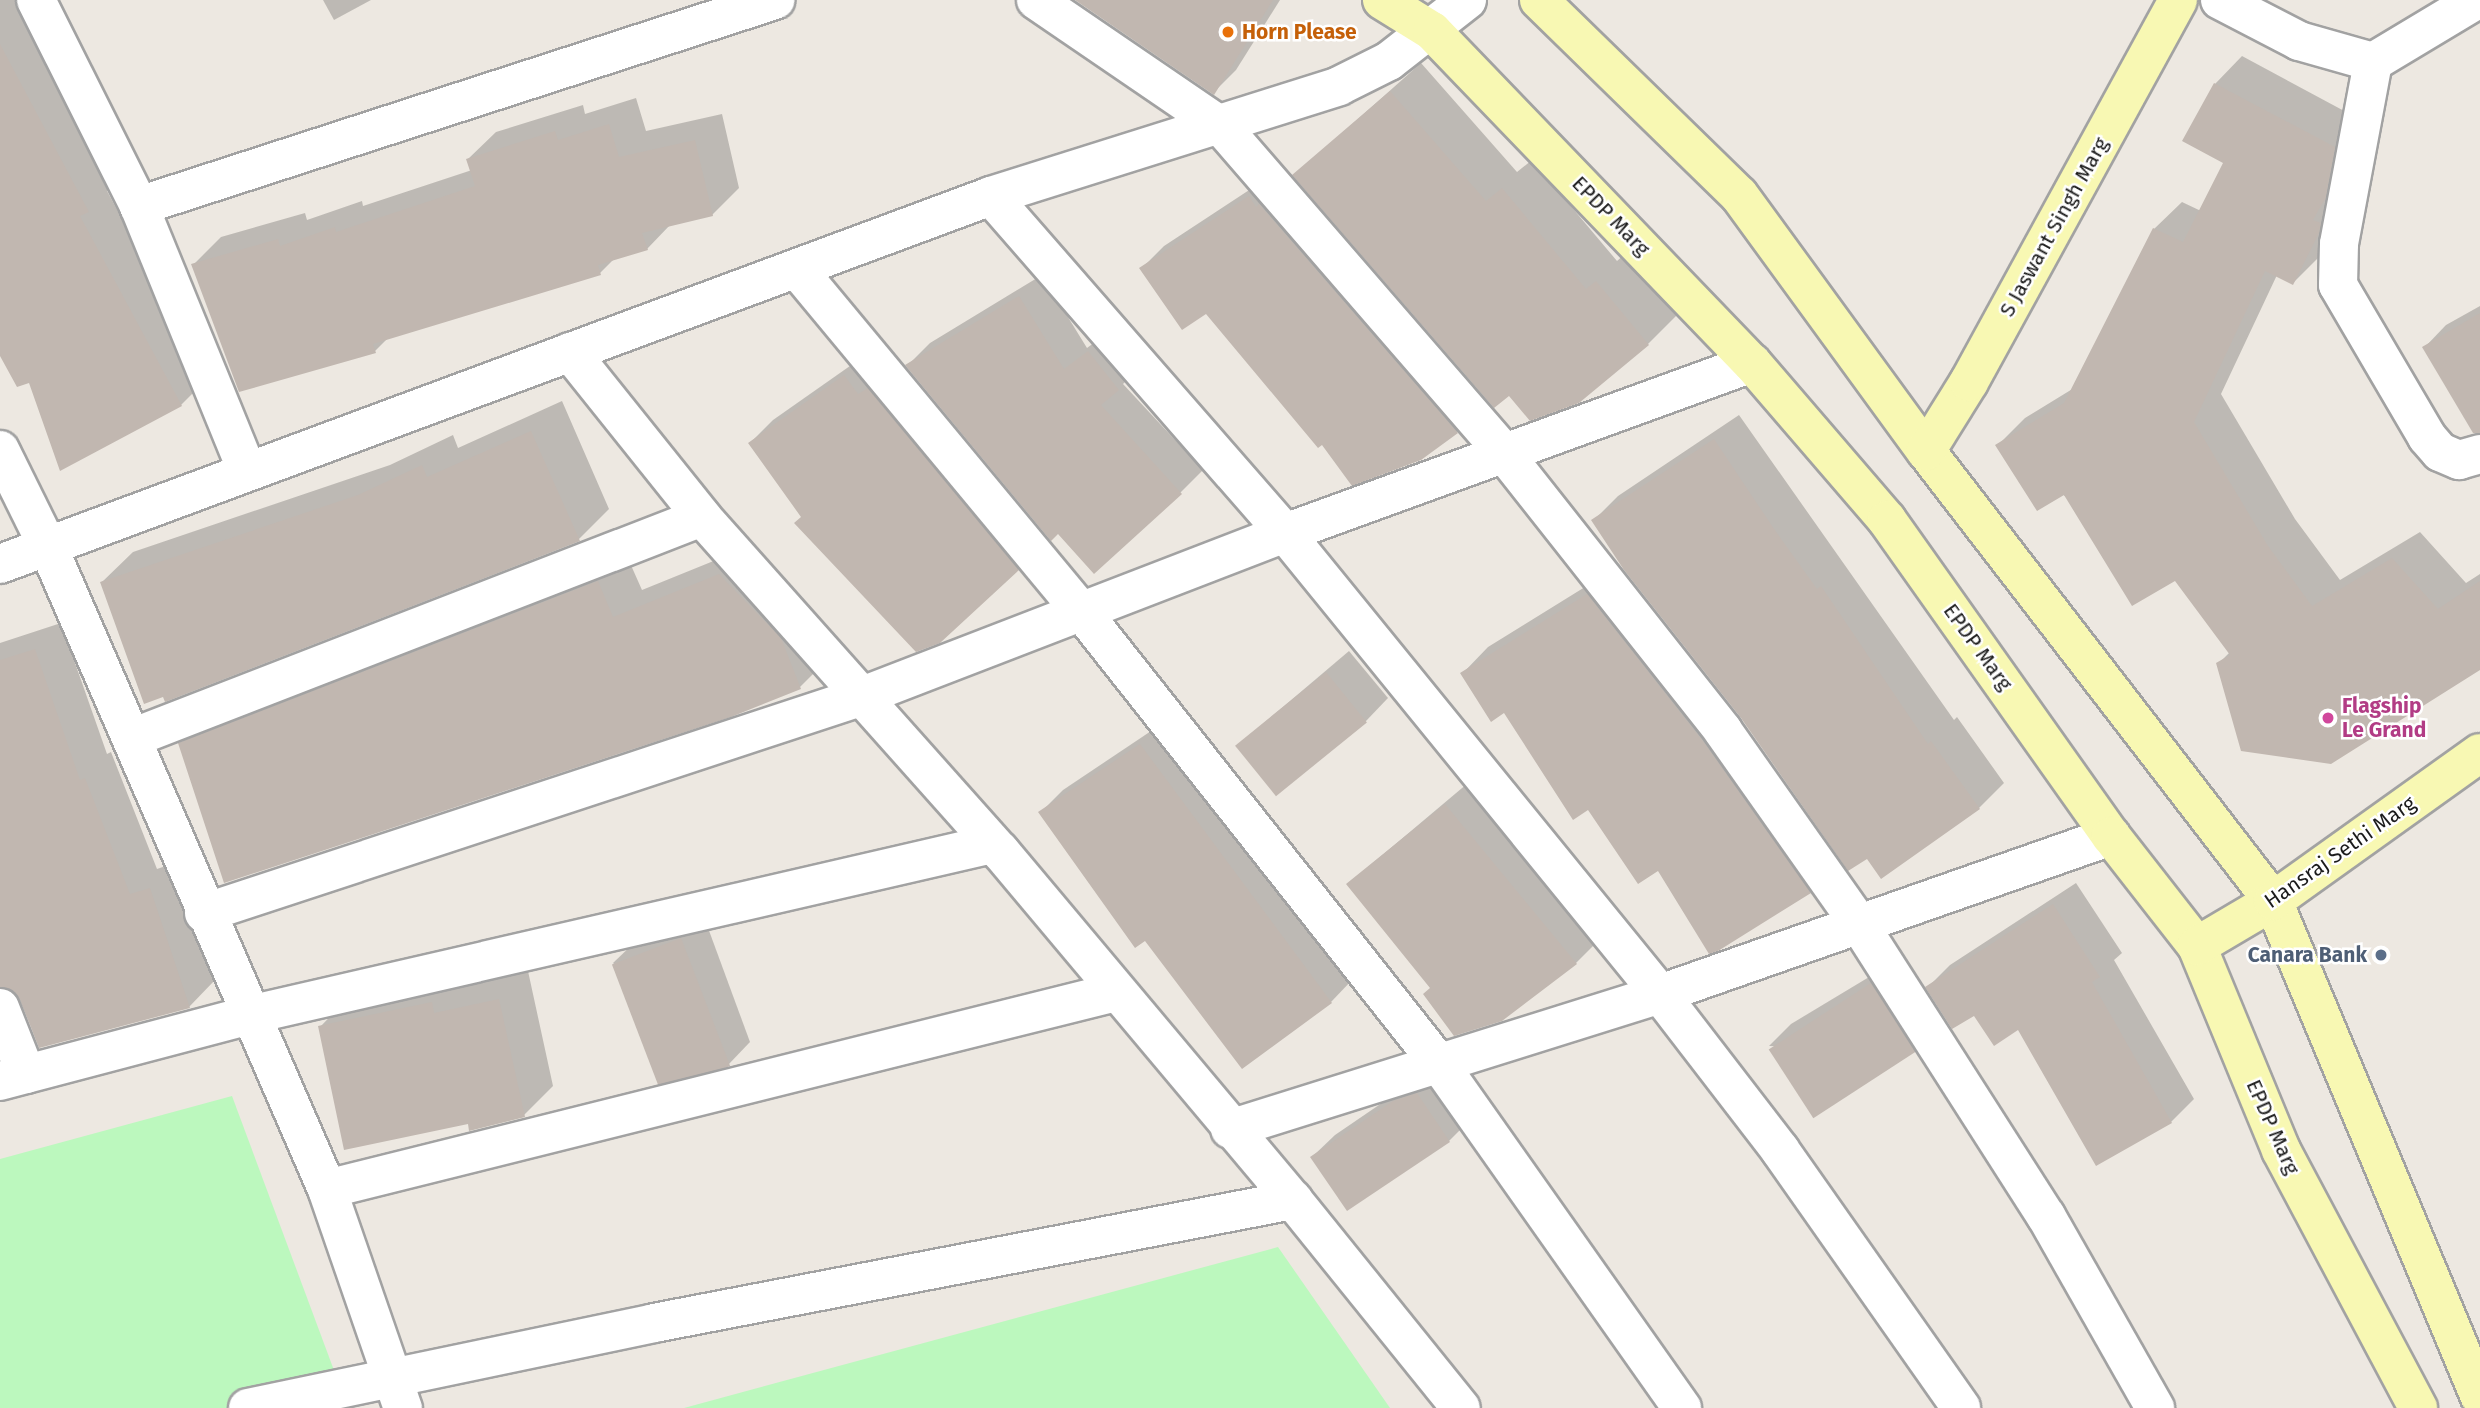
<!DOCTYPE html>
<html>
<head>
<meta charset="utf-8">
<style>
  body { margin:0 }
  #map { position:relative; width:2480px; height:1408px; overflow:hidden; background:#ede8e1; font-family:"Fira Sans",sans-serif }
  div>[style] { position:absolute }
  .park>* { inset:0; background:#bcf8be }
  .shadow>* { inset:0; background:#0003 }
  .building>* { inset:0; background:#c1b7b0; transform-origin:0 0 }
  .roads { filter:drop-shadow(2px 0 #a2a2a2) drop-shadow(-2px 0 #a2a2a2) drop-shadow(0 2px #a2a2a2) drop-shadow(0 -2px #a2a2a2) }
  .street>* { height:38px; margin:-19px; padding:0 19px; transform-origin:19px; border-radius:19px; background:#fff }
  .secondary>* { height:38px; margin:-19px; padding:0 19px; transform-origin:19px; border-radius:19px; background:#f8f8b3 }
  .dots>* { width:19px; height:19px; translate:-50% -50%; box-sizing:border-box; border:4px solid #fff; border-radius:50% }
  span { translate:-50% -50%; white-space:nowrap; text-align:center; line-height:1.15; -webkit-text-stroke:5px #fff; paint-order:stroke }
  .food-label { font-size:21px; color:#c56008; font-weight:700 }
  .left { translate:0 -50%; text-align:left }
  .street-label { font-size:21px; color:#1b1b1b }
  .hotel-label { font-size:21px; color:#b23c85; font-weight:700 }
  .service-label { font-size:21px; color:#4e5e75; font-weight:700 }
  .right { translate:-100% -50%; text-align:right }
</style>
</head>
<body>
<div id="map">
  <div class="park">
    <i style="clip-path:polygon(232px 1096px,348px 1408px,0 1408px,0 1159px)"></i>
    <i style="clip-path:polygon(1278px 1247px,1390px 1408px,684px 1408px)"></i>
  </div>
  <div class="shadow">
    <i style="clip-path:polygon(0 0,16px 0,52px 59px,114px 184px,107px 191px,207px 379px,181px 405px,30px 381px,0 352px)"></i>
    <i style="clip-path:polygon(323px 0,371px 0,334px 20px)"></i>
    <i style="clip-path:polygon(1078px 0,1280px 0,1236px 70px,1214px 92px)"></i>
    <i style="clip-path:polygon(2242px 56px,2361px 120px,2320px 256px,2293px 283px,2277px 275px,2221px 394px,2295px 519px,2340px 580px,2420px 532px,2466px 583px,2480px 574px,2480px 668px,2218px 664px,2230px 652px,2176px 578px,1997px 446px,2025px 418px,2074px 388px,2154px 229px,2182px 202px,2201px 211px,2225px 162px,2215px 84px)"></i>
    <i style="clip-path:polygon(1421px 63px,1517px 172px,1532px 160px,1617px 261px,1626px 253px,1677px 315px,1648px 344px,1510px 394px,1295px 175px)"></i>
    <i style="clip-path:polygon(636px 98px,646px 131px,722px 114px,739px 188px,712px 215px,671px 224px,647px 249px,615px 258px,600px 273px,389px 337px,375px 351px,194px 264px,221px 237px,305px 213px,307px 220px,362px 201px,363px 206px,472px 170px,468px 159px,496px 132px,583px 105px,585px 114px)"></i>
    <i style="clip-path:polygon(1272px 175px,1479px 410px,1457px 432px,1323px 442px,1207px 311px,1142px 268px,1164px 246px)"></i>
    <i style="clip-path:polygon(1042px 275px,1087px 348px,1111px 330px,1140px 367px,1123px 384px,1203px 470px,1180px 493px,908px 365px,930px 343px)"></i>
    <i style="clip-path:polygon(2480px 306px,2480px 410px,2424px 348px,2446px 325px)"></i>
    <i style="clip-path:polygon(867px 354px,1040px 547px,1018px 569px,803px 516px,750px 443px,773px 420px)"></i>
    <i style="clip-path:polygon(562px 401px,609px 509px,579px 539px,102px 582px,133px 552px,390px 465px,453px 435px,458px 448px)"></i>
    <i style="clip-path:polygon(1739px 415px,1954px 720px,1957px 717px,2004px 783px,1979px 808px,1868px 857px,1742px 717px,1593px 521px,1618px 496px)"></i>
    <i style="clip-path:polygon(748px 547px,828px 659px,800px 687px,180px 744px,209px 716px,626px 554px,642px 590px)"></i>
    <i style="clip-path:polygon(1614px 569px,1836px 866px,1810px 892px,1658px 868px,1588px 808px,1505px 711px,1462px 674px,1488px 647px)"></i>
    <i style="clip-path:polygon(61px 623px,107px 754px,111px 752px,157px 869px,177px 862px,215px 980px,189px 1007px,40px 1046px,15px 990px,8px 988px,22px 1031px,0 1053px,0 643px)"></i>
    <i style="clip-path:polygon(1349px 651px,1388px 698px,1366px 721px,1237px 746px)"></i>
    <i style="clip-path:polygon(1163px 723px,1353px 979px,1331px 1002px,1146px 939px,1041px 812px,1063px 790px)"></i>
    <i style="clip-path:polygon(1468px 783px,1598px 941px,1576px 963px,1431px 988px,1348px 884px)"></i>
    <i style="clip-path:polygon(2076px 883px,2122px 953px,2114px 960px,2194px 1099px,2171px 1122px,2097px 1164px,2019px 1028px,1975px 1014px,1928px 987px,1950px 965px)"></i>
    <i style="clip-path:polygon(704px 917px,750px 1042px,728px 1065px,613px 963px,636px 941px)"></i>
    <i style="clip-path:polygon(1894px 962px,1936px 1028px,1914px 1050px,1769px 1046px,1791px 1024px)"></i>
    <i style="clip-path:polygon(528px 971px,553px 1086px,524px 1115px,469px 1122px,320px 1027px,349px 997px,463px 985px)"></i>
    <i style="clip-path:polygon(1440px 1072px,1471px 1119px,1449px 1141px,1312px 1157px,1335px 1135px,1417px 1079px)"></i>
  </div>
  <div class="building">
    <i style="clip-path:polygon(1075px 0,1273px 0,1214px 95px)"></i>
    <i style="clip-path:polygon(0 44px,89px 212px,80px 216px,182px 406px,60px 471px,29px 383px,17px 387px,0 356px)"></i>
    <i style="clip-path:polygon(2214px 83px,2335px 147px,2326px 197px,2313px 220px,2321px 223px,2319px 233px,2293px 285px,2265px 271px,2194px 422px,2268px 546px,2312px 606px,2392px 558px,2438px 609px,2480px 581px,2480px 670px,2331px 764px,2241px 751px,2216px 663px,2230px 655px,2175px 581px,2132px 606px,2064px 495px,2037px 511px,1995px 445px,2064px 403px,2153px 228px,2183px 242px,2223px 163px,2182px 141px)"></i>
    <i style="clip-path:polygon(1390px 91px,1486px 201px,1502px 188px,1586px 289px,1596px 281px,1649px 345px,1579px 403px,1530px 421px,1509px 396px,1494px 408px,1292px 175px)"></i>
    <i style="clip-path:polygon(609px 124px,619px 157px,695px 140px,713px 216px,642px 233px,648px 250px,598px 265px,601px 275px,373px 344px,376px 353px,239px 392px,191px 264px,278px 239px,280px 246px,335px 227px,336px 232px,475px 186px,466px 159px,555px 131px,558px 140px)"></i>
    <i style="clip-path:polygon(1249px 196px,1256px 207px,1259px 204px,1458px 433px,1421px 460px,1352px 486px,1322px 445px,1318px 448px,1206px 314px,1182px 330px,1139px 268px)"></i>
    <i style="clip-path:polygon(1019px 296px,1064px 369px,1088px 351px,1119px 390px,1101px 405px,1182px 494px,1094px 574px,1058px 534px,1051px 541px,905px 365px)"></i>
    <i style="clip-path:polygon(2480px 313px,2480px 433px,2473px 433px,2422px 347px)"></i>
    <i style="clip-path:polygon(844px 375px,858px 394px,868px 388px,1019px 570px,940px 643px,916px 652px,794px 523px,801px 517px,748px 443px)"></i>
    <i style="clip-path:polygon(531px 431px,580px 541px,165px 702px,163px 697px,144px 704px,100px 582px,358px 495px,422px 465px,427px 477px)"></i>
    <i style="clip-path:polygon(1714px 439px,1772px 526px,1817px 589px,1821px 586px,1928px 744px,1931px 741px,1980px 809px,1881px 879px,1867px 859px,1848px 871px,1741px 718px,1624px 570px,1591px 520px)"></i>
    <i style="clip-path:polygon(719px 574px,781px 638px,801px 689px,731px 717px,224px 883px,178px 743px,598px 581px,613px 617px)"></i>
    <i style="clip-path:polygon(1587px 594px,1705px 744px,1811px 893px,1718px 951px,1709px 954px,1658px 871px,1638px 884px,1588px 810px,1573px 820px,1504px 713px,1491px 722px,1460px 673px)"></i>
    <i style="clip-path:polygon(35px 649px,80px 780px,85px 778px,130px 894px,150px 888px,190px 1008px,39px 1048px,20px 999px,13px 991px,0 987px,0 660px)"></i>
    <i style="left:1326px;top:672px;width:65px;height:117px;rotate:51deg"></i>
    <i style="clip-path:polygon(1140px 744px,1332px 1003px,1242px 1069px,1145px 941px,1135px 948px,1038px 812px)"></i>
    <i style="clip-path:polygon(1445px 804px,1577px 964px,1502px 1021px,1454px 1036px,1423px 994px,1430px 988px,1346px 884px)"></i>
    <i style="clip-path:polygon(2053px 904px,2100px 977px,2092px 982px,2172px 1123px,2096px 1166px,2018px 1030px,1994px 1046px,1974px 1016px,1952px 1029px,1925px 987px)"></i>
    <i style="left:681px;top:938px;width:137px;height:74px;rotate:69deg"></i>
    <i style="left:1871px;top:983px;width:82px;height:122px;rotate:57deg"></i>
    <i style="clip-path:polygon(499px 999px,525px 1117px,469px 1131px,468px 1124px,344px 1150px,318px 1026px,432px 1002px,434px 1013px)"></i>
    <i style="clip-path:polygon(1417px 1093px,1450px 1142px,1347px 1211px,1310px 1157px,1393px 1101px)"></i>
  </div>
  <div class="roads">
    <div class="street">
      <i style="left:36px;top:0;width:230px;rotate:63.4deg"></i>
      <i style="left:139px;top:206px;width:285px;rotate:67.8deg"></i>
      <i style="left:1036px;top:0;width:224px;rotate:34.3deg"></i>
      <i style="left:1221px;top:126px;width:431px;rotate:49.1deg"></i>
      <i style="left:1503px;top:452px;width:355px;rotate:51.7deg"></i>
      <i style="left:1723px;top:731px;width:236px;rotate:54.8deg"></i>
      <i style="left:1859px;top:924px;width:347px;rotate:57.4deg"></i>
      <i style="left:2046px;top:1216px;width:221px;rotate:60.4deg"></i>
      <i style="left:2220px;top:0;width:89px;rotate:27.4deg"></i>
      <i style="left:2299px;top:41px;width:77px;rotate:15.8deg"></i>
      <i style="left:2373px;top:62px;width:120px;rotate:-31deg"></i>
      <i style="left:2373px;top:62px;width:185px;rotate:100.6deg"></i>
      <i style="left:2339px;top:244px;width:41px;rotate:91.4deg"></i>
      <i style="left:2338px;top:285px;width:176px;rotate:59.6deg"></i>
      <i style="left:2427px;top:437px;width:20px;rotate:49deg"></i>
      <i style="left:2440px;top:452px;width:21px;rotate:23deg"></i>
      <i style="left:2459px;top:460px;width:22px;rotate:-16deg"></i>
      <i style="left:991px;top:196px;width:447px;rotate:48.9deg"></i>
      <i style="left:1285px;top:533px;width:594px;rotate:50.87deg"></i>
      <i style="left:1660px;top:994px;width:197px;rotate:52.4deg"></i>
      <i style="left:1780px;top:1150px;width:315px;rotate:54.9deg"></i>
      <i style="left:139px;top:206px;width:669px;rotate:-17.95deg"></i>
      <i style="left:797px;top:269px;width:446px;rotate:50.3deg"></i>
      <i style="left:1082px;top:612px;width:577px;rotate:51.68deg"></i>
      <i style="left:1440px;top:1065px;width:420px;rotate:54.8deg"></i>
      <i style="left:570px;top:352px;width:211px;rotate:51.3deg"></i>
      <i style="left:702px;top:517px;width:448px;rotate:48.3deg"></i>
      <i style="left:1000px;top:851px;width:456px;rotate:50deg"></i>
      <i style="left:1293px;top:1200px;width:267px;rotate:51.1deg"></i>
      <i style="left:0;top:450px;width:110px;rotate:63.7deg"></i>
      <i style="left:49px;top:549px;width:698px;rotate:66.52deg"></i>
      <i style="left:327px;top:1189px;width:232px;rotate:70.9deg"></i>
      <i style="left:0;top:564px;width:1057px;rotate:-20.37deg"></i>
      <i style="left:991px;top:196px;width:365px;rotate:-17.5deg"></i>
      <i style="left:1339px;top:86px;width:56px;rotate:-26.6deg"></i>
      <i style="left:1389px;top:61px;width:99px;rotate:-38deg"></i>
      <i style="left:132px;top:738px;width:611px;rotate:-21.19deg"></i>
      <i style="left:204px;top:913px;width:691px;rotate:-18.23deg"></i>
      <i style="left:860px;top:697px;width:456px;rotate:-21.1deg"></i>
      <i style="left:1285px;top:533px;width:497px;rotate:-20deg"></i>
      <i style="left:0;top:1008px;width:71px;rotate:68.5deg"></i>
      <i style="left:0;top:1081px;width:258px;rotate:-14.8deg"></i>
      <i style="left:249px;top:1015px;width:762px;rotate:-12.96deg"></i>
      <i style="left:1230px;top:1129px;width:451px;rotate:-17.4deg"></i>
      <i style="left:1660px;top:994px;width:478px;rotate:-19.3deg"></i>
      <i style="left:327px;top:1189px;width:813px;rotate:-14.02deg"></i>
      <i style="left:248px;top:1408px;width:415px;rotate:-11.8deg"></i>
      <i style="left:654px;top:1323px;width:651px;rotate:-10.9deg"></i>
    </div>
    <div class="secondary">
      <i style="left:1382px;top:0;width:59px;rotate:31.8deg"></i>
      <i style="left:1432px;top:31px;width:461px;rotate:46.1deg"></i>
      <i style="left:1752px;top:363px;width:207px;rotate:49.3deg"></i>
      <i style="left:1887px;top:520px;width:387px;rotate:54.7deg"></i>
      <i style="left:2111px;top:836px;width:140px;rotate:52deg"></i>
      <i style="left:2197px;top:946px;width:221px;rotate:67.6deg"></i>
      <i style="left:2281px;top:1150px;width:292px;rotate:62deg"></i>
      <i style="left:1539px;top:0;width:279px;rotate:44.3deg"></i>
      <i style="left:1739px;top:195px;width:317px;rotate:53.9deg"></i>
      <i style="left:1926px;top:451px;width:568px;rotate:52.36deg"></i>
      <i style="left:2273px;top:901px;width:537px;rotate:67.35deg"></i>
      <i style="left:1926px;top:451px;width:81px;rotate:-58.1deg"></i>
      <i style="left:1969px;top:382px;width:435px;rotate:-61.3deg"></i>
      <i style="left:2197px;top:946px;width:88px;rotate:-30.6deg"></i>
      <i style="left:2273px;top:901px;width:254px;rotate:-35.6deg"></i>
    </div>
  </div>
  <div class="dots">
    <i style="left:1228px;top:32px;background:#e8710a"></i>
    <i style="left:2328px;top:718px;background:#d1479c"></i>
    <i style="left:2381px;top:955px;background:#5c6f8a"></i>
  </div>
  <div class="food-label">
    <span class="left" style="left:1242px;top:32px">Horn Please</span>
  </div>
  <div class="street-label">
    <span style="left:1611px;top:216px;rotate:46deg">EPDP Marg</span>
    <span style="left:2054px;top:227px;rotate:-61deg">S Jaswant Singh Marg</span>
    <span style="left:1978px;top:647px;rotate:54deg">EPDP Marg</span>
    <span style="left:2340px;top:852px;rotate:-35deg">Hansraj Sethi Marg</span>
    <span style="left:2273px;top:1127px;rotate:66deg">EPDP Marg</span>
  </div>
  <div class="hotel-label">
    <span class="left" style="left:2342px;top:718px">Flagship<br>Le Grand</span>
  </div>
  <div class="service-label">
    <span class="right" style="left:2367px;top:955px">Canara Bank</span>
  </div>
</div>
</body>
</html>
